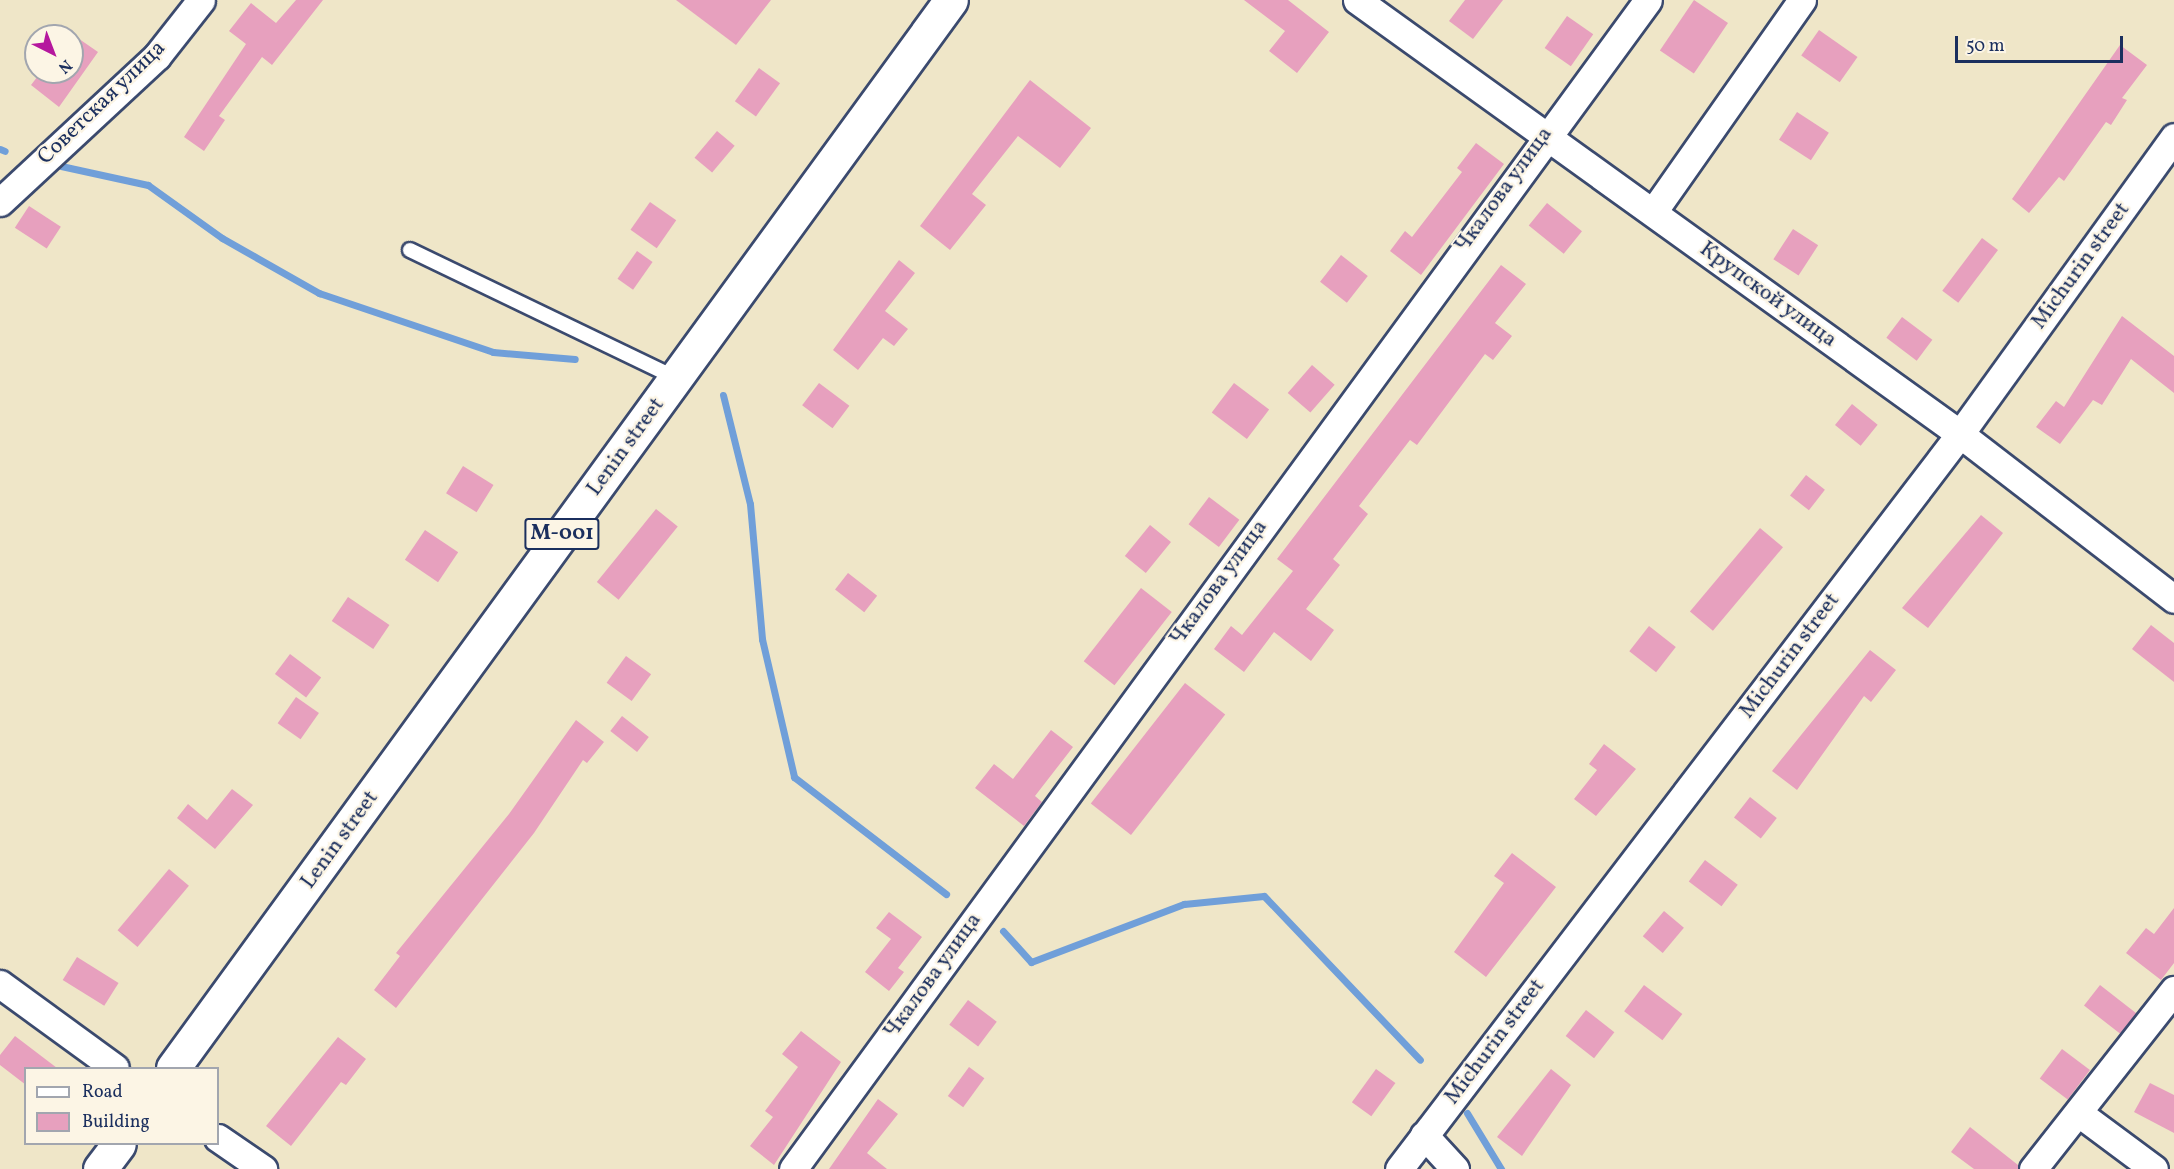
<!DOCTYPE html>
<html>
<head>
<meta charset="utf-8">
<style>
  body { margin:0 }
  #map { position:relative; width:2174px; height:1169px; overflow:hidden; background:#efe6c8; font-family:Vollkorn,serif }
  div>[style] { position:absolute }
  .stream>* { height:7px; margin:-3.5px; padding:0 3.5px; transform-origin:3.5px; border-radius:3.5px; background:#709fd9 }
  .building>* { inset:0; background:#e7a0be; transform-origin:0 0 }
  .roads { filter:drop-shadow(2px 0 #3b4a6e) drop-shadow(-2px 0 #3b4a6e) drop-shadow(0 2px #3b4a6e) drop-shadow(0 -2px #3b4a6e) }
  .lane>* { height:14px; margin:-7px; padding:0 7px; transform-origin:7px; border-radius:7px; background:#fff }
  .street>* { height:27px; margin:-13.5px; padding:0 13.5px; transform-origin:13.5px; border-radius:13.5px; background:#fff }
  .primary>* { height:33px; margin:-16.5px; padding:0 16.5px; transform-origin:16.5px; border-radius:16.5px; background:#fff }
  span { translate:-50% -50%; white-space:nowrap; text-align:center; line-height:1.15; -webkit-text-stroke:4.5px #fcf5e5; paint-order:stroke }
  .shield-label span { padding:2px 4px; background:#fcf5e5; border:2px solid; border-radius:4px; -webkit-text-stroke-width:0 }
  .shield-label { font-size:21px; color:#1b2f5e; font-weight:700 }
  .street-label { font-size:22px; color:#1b2f5e }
  .legend { position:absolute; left:24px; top:1067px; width:195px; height:78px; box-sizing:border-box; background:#fcf5e5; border:2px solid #a2a6af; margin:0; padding:8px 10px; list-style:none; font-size:18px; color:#1b2f5e }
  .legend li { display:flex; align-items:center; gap:12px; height:30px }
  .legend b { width:30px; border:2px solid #a2a6af }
  .north { position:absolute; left:24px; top:24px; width:60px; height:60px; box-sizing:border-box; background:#fcf5e5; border:2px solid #a2a6af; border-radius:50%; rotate:138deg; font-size:16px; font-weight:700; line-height:24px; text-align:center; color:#1b2f5e }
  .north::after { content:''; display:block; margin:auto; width:21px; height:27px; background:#b5179e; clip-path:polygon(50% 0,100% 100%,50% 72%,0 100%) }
  .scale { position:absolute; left:1955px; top:36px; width:168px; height:27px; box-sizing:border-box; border:3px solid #1b2f5e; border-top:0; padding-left:8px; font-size:18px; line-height:21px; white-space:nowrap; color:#1b2f5e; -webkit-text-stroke:4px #fcf5e5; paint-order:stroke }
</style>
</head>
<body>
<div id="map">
  <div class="stream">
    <i style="left:0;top:149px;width:5px;rotate:22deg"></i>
    <i style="left:61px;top:166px;width:89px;rotate:12.3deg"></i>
    <i style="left:148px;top:185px;width:91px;rotate:35.6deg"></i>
    <i style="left:222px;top:238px;width:112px;rotate:29.6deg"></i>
    <i style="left:319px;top:293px;width:184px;rotate:18.7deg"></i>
    <i style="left:493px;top:352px;width:82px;rotate:4.9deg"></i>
    <i style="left:723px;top:395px;width:112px;rotate:76.1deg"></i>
    <i style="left:750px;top:504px;width:136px;rotate:84.9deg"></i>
    <i style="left:762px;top:639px;width:142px;rotate:76.9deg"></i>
    <i style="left:794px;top:777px;width:192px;rotate:37.6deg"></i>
    <i style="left:1003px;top:931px;width:42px;rotate:47.9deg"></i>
    <i style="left:1031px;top:962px;width:164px;rotate:-20.8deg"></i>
    <i style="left:1184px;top:904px;width:80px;rotate:-5.7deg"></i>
    <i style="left:1264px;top:896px;width:226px;rotate:46.4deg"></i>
    <i style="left:1467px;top:1113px;width:66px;rotate:58.7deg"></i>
  </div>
  <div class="building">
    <i style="clip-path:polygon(296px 0,323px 0,272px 65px,262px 57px,219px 116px,225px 120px,204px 151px,184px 137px,246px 44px,229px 31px,251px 3px,276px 23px)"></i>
    <i style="clip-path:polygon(676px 0,771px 0,736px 45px)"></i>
    <i style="clip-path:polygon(1244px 0,1288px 0,1329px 32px,1297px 73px,1269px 51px,1285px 31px)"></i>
    <i style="clip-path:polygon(1465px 0,1503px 0,1473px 39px,1449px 21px)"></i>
    <i style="left:1694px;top:0;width:41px;height:61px;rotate:34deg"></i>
    <i style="left:1567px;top:16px;width:32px;height:39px;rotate:35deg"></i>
    <i style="left:1819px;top:30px;width:47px;height:31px;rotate:35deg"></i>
    <i style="clip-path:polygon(72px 34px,98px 52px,59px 107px,31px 85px,41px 72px,72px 72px)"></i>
    <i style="clip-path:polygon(2120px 45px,2147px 65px,2122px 98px,2127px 100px,2111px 125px,2106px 122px,2064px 181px,2059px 177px,2029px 213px,2012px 199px)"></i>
    <i style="left:759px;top:68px;width:26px;height:41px;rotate:36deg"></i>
    <i style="clip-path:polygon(1030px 80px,1091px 128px,1060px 168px,1018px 136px,972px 194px,986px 205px,950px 250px,920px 226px)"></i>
    <i style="left:1797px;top:112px;width:38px;height:33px;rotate:33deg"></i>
    <i style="left:717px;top:131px;width:23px;height:35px;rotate:40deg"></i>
    <i style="clip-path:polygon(1476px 143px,1504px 164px,1421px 275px,1390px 251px,1405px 231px,1412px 237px,1462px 172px,1457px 168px)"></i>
    <i style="left:650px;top:202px;width:32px;height:34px;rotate:35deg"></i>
    <i style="left:1547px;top:203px;width:45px;height:29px;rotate:39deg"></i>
    <i style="left:29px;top:206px;width:38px;height:26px;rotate:33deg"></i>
    <i style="left:1793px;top:229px;width:30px;height:36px;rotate:33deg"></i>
    <i style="left:1982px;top:238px;width:20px;height:66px;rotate:37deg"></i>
    <i style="left:637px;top:251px;width:19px;height:34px;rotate:35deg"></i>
    <i style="left:1341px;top:255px;width:34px;height:34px;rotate:38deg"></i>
    <i style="clip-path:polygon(899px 260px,915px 273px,885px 311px,908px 329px,894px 346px,883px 338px,858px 370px,833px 350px)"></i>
    <i style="clip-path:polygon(1501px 265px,1526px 284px,1495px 323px,1512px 336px,1493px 360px,1485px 354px,1417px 445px,1410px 440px,1359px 506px,1368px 514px,1333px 559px,1340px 565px,1306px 609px,1334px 630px,1311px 661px,1274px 632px,1244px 672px,1214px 649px,1231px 626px,1242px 635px,1293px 571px,1277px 559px)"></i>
    <i style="clip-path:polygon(2122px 316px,2174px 356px,2174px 393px,2131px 359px,2102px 405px,2093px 400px,2060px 444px,2036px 427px,2056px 401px,2064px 407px)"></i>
    <i style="left:1902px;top:317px;width:38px;height:26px;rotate:37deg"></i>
    <i style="left:1312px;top:365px;width:30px;height:37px;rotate:41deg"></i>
    <i style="left:819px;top:383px;width:38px;height:28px;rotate:37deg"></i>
    <i style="left:1234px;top:383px;width:44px;height:37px;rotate:37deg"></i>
    <i style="left:1852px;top:404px;width:33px;height:27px;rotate:39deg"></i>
    <i style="left:463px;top:466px;width:36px;height:32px;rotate:32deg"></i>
    <i style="left:1806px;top:475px;width:24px;height:26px;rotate:38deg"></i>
    <i style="left:1209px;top:497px;width:38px;height:34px;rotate:37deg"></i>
    <i style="left:656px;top:509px;width:28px;height:94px;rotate:39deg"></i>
    <i style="clip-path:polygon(1981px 515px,2003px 533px,1928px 628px,1902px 608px)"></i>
    <i style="left:1150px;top:525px;width:27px;height:40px;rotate:39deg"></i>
    <i style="left:1760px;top:528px;width:30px;height:109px;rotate:40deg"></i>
    <i style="left:425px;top:530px;width:40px;height:36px;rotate:34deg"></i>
    <i style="left:848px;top:573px;width:37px;height:21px;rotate:38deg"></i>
    <i style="left:1141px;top:588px;width:39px;height:93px;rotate:38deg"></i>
    <i style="left:348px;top:597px;width:50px;height:29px;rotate:34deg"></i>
    <i style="clip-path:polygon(2151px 625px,2174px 643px,2174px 682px,2132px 649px)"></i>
    <i style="left:1649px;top:626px;width:34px;height:32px;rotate:38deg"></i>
    <i style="clip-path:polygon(1870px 650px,1896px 670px,1871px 702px,1864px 696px,1797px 790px,1772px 771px)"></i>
    <i style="left:290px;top:654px;width:39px;height:25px;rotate:37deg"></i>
    <i style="left:626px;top:656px;width:31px;height:33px;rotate:36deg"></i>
    <i style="left:1185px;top:683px;width:51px;height:153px;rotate:38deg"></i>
    <i style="left:296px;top:697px;width:28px;height:32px;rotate:35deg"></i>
    <i style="left:622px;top:716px;width:34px;height:19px;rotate:38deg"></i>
    <i style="clip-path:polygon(576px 720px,604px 742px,587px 763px,583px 760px,534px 833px,396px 1008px,374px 990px,400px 956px,396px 953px,509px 814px)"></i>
    <i style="clip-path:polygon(1051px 730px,1073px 747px,1035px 796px,1042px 802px,1024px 826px,975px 788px,994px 764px,1013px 779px)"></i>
    <i style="clip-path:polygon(1604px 744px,1636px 769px,1596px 816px,1574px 799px,1597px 770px,1589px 764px)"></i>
    <i style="clip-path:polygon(232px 789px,253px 805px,215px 849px,177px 818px,188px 804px,207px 820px)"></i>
    <i style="left:1750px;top:797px;width:34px;height:26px;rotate:38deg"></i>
    <i style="clip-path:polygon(1512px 853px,1556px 887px,1486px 977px,1454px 952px,1504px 883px,1494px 876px)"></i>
    <i style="left:1705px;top:860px;width:41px;height:27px;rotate:37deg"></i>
    <i style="left:169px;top:869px;width:26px;height:80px;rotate:40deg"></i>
    <i style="clip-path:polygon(2174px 908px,2174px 963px,2161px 980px,2126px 953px,2146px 928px,2154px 934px)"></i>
    <i style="left:1664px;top:911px;width:26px;height:33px;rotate:40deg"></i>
    <i style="clip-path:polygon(889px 912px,922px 937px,898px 968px,904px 972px,889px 991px,865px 972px,891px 939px,876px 928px)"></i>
    <i style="left:77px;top:957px;width:49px;height:27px;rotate:32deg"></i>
    <i style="left:1644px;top:985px;width:48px;height:33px;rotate:37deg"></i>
    <i style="left:2100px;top:985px;width:46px;height:26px;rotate:38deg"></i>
    <i style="left:968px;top:1000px;width:36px;height:31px;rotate:37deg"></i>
    <i style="left:1586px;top:1010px;width:36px;height:33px;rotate:38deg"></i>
    <i style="clip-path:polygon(801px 1031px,841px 1062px,774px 1165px,750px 1146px,773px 1117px,765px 1111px,798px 1067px,782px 1054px)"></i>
    <i style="clip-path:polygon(15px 1036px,57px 1068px,26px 1068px,26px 1085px,0 1065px,0 1055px)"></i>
    <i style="clip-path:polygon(338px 1037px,366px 1059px,346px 1085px,341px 1082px,291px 1146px,266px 1126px)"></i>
    <i style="left:2062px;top:1049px;width:35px;height:37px;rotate:37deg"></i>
    <i style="left:969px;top:1067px;width:19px;height:36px;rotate:36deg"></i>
    <i style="left:1376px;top:1069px;width:24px;height:41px;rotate:36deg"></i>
    <i style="clip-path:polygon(1551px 1069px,1571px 1085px,1522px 1156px,1497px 1137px)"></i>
    <i style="clip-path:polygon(2150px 1083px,2174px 1095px,2174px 1133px,2134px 1112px)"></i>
    <i style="clip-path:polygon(878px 1099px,898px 1114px,867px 1153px,887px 1169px,829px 1169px)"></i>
    <i style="clip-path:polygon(1970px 1127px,2018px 1165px,2018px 1169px,1974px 1169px,1951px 1152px)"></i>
  </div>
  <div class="roads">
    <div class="lane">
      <i style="left:410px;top:250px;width:295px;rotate:25.7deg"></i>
    </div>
    <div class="street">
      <i style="left:1357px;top:0;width:743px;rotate:35.74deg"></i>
      <i style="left:1960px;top:434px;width:270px;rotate:37.6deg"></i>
      <i style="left:0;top:202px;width:214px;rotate:-42.9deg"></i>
      <i style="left:157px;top:56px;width:71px;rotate:-51.8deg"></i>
      <i style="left:1653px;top:212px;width:259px;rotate:-54.9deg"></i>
      <i style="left:0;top:984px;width:142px;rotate:36.1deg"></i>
      <i style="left:2080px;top:1114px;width:92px;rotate:36.6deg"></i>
      <i style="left:1424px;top:1135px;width:46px;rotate:47.6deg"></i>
      <i style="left:218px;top:1138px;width:55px;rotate:34.6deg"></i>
      <i style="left:793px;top:1169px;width:1448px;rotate:-53.82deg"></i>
      <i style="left:1399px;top:1169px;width:925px;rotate:-52.65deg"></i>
      <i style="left:1960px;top:434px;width:366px;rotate:-54.2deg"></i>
      <i style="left:2033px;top:1169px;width:228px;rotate:-51.8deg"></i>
    </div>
    <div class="primary">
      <i style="left:173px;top:1068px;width:1321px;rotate:-53.93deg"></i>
      <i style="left:100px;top:1169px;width:31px;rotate:-53deg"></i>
    </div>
  </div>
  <div class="shield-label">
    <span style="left:562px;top:534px">М-001</span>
  </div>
  <div class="street-label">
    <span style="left:102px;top:103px;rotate:-44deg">Советская улица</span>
    <span style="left:1504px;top:190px;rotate:-54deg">Чкалова улица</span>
    <span style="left:2081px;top:266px;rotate:-54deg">Michurin street</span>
    <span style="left:1768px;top:295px;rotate:36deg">Крупской улица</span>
    <span style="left:626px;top:447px;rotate:-54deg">Lenin street</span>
    <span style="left:1219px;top:583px;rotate:-54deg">Чкалова улица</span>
    <span style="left:1790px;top:656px;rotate:-53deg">Michurin street</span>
    <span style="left:340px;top:840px;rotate:-54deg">Lenin street</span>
    <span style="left:933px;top:976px;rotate:-54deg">Чкалова улица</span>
    <span style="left:1495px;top:1042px;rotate:-53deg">Michurin street</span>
  </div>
  <ul class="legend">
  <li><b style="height:8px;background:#fff"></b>Road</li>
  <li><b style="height:16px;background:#e7a0be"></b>Building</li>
  </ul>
  <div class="north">N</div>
  <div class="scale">50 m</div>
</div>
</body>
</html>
